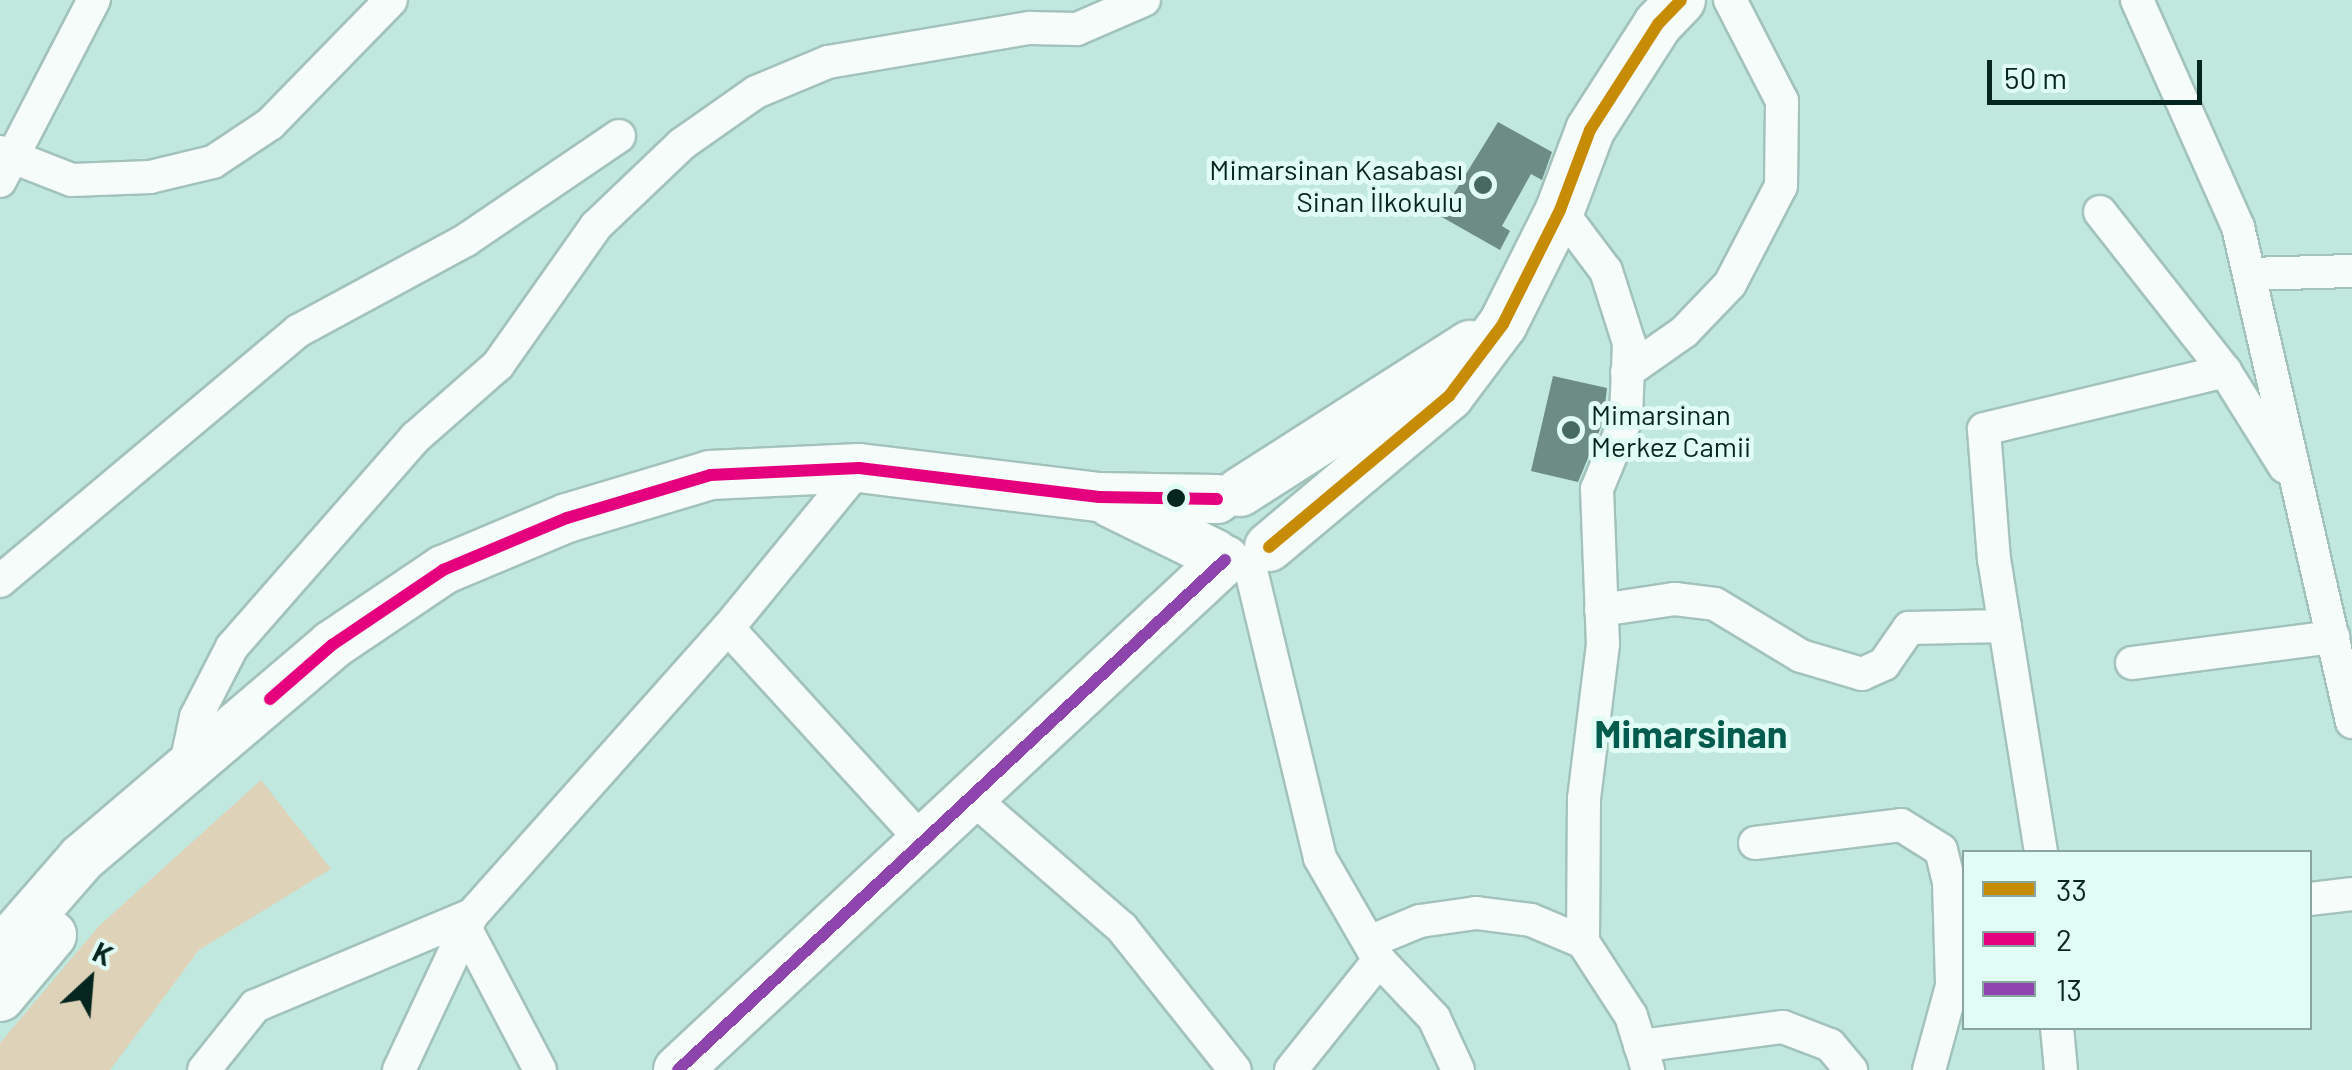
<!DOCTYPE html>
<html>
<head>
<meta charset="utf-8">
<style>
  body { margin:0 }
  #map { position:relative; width:2352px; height:1070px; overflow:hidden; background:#c0e8df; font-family:Barlow,sans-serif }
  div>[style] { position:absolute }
  .green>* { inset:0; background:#ded3b9 }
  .building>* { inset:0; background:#6c8c85 }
  .roads { filter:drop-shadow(2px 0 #a2c2bb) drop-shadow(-2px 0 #a2c2bb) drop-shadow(0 2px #a2c2bb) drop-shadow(0 -2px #a2c2bb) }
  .street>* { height:32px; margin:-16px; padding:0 16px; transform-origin:16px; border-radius:16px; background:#f6fcfa }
  .secondary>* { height:48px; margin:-24px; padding:0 24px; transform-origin:24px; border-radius:24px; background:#f6fcfa }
  .bus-1>* { height:12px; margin:-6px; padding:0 6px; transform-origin:6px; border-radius:6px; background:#c78c06 }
  .bus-2>* { height:12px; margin:-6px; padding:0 6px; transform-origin:6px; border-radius:6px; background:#e5007d }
  .bus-3>* { height:12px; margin:-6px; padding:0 6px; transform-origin:6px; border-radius:6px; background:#8e44ad }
  .dots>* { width:28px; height:28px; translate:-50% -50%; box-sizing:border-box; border:5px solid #e0fcf5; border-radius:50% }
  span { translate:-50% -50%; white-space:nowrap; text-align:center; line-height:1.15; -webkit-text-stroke:10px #e0fcf5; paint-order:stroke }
  .poi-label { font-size:28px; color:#05251f }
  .right { translate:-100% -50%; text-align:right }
  .left { translate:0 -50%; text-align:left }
  .district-label { font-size:38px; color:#025c4e; font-weight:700 }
  .legend { position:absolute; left:1962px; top:850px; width:350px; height:180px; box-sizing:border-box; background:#e0fcf5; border:2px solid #88a69f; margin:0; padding:12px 18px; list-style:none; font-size:30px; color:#05251f }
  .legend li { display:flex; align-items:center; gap:20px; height:50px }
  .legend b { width:50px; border:2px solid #88a69f }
  .north { position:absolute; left:40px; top:930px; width:100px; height:100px; -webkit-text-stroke:8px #e0fcf5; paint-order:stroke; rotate:26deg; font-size:28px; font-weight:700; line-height:40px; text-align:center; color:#05251f }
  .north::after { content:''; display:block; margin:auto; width:35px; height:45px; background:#05251f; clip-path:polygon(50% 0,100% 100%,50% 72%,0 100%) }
  .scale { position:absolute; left:1987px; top:60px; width:215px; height:45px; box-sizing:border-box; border:5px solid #05251f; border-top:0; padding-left:12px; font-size:30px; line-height:35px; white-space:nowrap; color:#05251f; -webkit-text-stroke:8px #e0fcf5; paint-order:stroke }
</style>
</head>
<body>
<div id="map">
  <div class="green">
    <i style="clip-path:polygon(261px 780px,331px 869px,199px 950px,110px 1070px,0 1070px,0 1043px,99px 926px)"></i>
  </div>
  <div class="building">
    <i style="clip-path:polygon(1498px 122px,1552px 152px,1542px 180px,1531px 174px,1502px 226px,1510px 231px,1500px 250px,1440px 216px)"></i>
    <i style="clip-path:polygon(1553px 376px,1607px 388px,1603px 422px,1578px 482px,1531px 471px)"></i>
  </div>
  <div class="roads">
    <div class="street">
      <i style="left:2137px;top:0;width:248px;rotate:66deg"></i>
      <i style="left:2238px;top:227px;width:508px;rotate:77.03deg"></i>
      <i style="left:0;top:152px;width:77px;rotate:21.3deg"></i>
      <i style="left:72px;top:180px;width:78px;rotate:-2.2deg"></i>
      <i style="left:150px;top:177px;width:65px;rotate:-13.4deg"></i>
      <i style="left:213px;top:162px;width:69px;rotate:-33.7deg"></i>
      <i style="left:270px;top:124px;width:173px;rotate:-45.7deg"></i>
      <i style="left:0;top:181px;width:204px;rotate:-62.6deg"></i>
      <i style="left:1560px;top:210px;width:76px;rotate:53deg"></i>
      <i style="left:1606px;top:271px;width:76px;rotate:72.3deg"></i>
      <i style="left:1629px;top:343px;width:76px;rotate:92.3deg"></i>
      <i style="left:1626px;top:419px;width:76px;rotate:112.5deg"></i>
      <i style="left:1597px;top:489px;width:155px;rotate:87.8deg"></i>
      <i style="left:1603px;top:644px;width:155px;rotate:97deg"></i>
      <i style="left:1584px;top:798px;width:144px;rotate:90.4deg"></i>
      <i style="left:2100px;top:212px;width:202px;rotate:51.8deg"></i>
      <i style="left:2225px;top:371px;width:113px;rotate:58deg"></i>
      <i style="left:2250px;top:274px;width:102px;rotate:-1.7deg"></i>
      <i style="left:1627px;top:372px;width:70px;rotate:-35.1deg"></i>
      <i style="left:1684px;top:332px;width:66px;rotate:-46.2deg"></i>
      <i style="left:1730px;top:284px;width:110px;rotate:-62.5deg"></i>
      <i style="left:1781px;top:186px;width:85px;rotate:-89.3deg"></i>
      <i style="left:1782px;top:101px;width:114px;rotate:-117.2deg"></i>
      <i style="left:1249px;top:562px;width:304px;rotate:76.5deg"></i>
      <i style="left:1320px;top:858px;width:118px;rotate:60deg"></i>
      <i style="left:1379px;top:960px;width:80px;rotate:46.5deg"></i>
      <i style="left:1434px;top:1018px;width:57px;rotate:65.2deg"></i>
      <i style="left:0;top:581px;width:389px;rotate:-40deg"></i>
      <i style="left:298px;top:331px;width:191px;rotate:-28.4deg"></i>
      <i style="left:466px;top:240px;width:185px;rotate:-34.2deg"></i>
      <i style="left:1601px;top:610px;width:75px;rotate:-8.5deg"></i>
      <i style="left:1675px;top:599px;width:40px;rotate:7.1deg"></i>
      <i style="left:1715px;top:604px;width:100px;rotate:31.2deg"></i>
      <i style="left:1801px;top:656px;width:64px;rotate:16.4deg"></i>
      <i style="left:1862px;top:674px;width:24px;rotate:-24deg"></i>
      <i style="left:1884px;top:664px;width:44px;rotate:-55.2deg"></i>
      <i style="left:1909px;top:628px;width:96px;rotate:-1.2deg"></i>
      <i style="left:728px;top:628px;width:286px;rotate:47.6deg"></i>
      <i style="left:2132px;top:663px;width:203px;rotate:-7.4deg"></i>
      <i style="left:184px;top:773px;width:57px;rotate:-77.9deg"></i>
      <i style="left:196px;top:717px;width:79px;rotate:-62.8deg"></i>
      <i style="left:232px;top:647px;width:279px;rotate:-48.8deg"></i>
      <i style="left:416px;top:437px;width:109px;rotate:-41.3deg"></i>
      <i style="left:498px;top:365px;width:170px;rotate:-54.8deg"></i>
      <i style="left:596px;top:226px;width:119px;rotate:-43.6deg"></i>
      <i style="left:682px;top:144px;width:90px;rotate:-35.1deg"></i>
      <i style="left:756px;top:92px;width:78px;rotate:-22.6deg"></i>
      <i style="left:828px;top:62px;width:205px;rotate:-9.6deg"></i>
      <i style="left:1030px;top:28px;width:47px;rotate:1.2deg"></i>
      <i style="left:1077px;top:29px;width:73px;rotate:-23.4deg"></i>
      <i style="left:969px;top:795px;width:203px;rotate:41deg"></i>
      <i style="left:1122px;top:928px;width:181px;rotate:51.5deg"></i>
      <i style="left:1755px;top:843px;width:147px;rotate:-7deg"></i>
      <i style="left:1901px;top:825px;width:47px;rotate:32deg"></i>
      <i style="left:1941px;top:850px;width:33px;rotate:76deg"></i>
      <i style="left:1949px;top:882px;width:104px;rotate:88.3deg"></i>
      <i style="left:1952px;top:986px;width:87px;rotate:105.3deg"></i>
      <i style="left:2041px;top:852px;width:296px;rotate:-99.1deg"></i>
      <i style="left:1994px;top:560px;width:131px;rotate:-94.4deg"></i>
      <i style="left:1984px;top:429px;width:248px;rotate:-13.5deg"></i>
      <i style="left:2310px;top:899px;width:42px;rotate:-6.8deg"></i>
      <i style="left:466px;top:929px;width:159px;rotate:62.3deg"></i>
      <i style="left:1369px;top:942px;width:55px;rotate:-22.4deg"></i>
      <i style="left:1420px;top:921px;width:57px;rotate:-8.1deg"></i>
      <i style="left:1476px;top:913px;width:55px;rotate:7.3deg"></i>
      <i style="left:1531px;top:920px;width:56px;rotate:22.9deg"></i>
      <i style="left:1583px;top:942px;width:88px;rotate:57deg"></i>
      <i style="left:1631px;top:1016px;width:57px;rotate:72.5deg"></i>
      <i style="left:2057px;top:1028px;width:42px;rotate:84.6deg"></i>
      <i style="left:1640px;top:1046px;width:144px;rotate:-7.6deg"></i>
      <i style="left:1783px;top:1027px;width:50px;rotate:21deg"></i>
      <i style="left:1830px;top:1045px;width:33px;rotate:50deg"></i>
      <i style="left:204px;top:1070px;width:82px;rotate:-51.4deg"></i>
      <i style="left:255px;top:1006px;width:235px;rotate:-22.8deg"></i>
      <i style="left:472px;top:915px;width:385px;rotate:-48.3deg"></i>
      <i style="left:728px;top:628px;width:207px;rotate:-50.7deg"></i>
      <i style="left:399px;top:1070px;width:171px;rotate:-64.8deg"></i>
      <i style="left:1291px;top:1070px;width:141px;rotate:-51.3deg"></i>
    </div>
    <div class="secondary">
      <i style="left:1240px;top:492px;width:273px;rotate:-32.6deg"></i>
      <i style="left:1111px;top:503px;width:116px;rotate:26.1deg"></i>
      <i style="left:1269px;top:547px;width:235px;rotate:-40deg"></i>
      <i style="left:1449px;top:396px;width:90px;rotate:-53.1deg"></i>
      <i style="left:1503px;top:324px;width:127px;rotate:-63.4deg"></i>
      <i style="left:1560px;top:210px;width:85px;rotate:-69.4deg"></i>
      <i style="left:1590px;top:130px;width:126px;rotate:-57.3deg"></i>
      <i style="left:1658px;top:24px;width:33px;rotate:-46deg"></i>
      <i style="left:0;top:952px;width:125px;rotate:-48.9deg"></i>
      <i style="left:82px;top:858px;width:328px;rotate:-40.4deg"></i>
      <i style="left:332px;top:645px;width:134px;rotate:-34deg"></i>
      <i style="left:443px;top:570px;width:134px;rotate:-22.8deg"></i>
      <i style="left:567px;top:518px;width:149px;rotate:-16.7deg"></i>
      <i style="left:710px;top:475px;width:149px;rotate:-2.7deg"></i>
      <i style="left:859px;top:468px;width:242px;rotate:6.9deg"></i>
      <i style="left:1099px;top:497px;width:118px;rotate:1deg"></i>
      <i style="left:0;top:997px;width:81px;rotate:-50deg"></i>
      <i style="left:678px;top:1070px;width:748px;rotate:-43deg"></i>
    </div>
  </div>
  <div class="bus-1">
    <i style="left:1269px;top:547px;width:235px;rotate:-40deg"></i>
    <i style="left:1449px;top:396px;width:90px;rotate:-53.1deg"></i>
    <i style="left:1503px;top:324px;width:127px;rotate:-63.4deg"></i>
    <i style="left:1560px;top:210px;width:85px;rotate:-69.4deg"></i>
    <i style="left:1590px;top:130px;width:126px;rotate:-57.3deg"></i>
    <i style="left:1658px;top:24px;width:33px;rotate:-46deg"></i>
  </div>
  <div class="bus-2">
    <i style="left:270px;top:699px;width:82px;rotate:-41.1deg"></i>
    <i style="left:332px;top:645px;width:134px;rotate:-34deg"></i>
    <i style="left:443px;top:570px;width:134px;rotate:-22.8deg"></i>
    <i style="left:567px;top:518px;width:149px;rotate:-16.7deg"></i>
    <i style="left:710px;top:475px;width:149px;rotate:-2.7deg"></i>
    <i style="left:859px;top:468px;width:242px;rotate:6.9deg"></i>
    <i style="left:1099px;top:497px;width:118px;rotate:1deg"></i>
  </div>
  <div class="bus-3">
    <i style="left:678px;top:1070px;width:748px;rotate:-43deg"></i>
  </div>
  <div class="dots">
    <i style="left:1483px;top:185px;background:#466962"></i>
    <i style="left:1571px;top:430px;background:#466962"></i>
    <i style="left:1176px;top:498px;background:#05251f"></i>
  </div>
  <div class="poi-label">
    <span class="right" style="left:1463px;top:185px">Mimarsinan Kasabası<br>Sinan İlkokulu</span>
    <span class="left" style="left:1591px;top:430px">Mimarsinan<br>Merkez Camii</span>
  </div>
  <div class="district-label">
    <span style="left:1691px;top:734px">Mimarsinan</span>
  </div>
  <ul class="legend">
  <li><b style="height:12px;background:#c78c06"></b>33</li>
  <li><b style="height:12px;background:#e5007d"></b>2</li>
  <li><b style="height:12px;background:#8e44ad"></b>13</li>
  </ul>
  <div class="north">K</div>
  <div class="scale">50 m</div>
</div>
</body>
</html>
